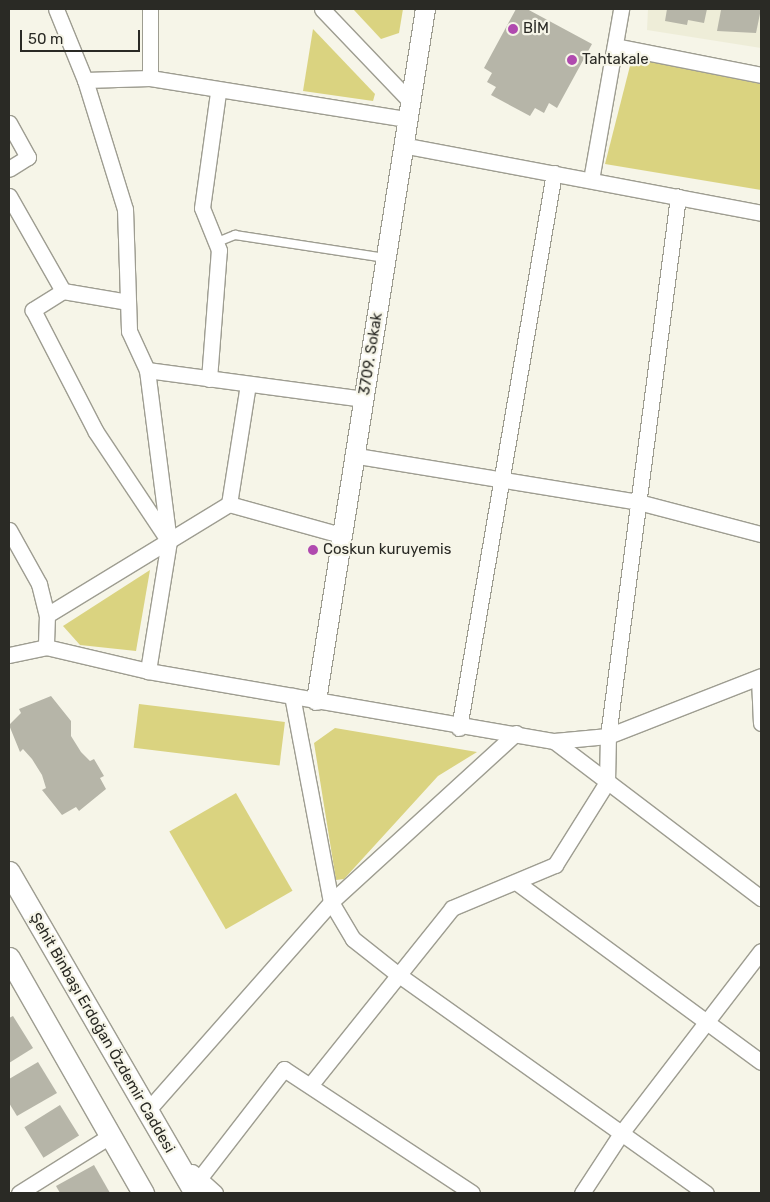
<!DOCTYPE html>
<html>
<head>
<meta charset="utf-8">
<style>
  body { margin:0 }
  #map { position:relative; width:770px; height:1202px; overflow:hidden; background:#f6f5e8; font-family:Rubik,sans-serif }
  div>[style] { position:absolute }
  .built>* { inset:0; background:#eeedd8 }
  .green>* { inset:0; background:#dad380; transform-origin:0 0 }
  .building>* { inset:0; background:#b6b5a8; transform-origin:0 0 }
  .roads { filter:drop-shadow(1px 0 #9e9d91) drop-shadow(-1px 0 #9e9d91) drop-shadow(0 1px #9e9d91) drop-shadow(0 -1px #9e9d91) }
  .service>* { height:8px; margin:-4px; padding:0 4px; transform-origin:4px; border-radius:4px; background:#fff }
  .minor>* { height:15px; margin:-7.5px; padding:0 7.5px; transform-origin:7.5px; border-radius:7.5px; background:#fff }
  .tertiary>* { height:19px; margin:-9.5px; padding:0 9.5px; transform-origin:9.5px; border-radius:9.5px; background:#fff }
  .secondary>* { height:21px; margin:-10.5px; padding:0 10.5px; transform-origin:10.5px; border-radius:10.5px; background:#fff }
  .dots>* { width:14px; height:14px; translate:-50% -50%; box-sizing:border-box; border:2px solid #f6f5e8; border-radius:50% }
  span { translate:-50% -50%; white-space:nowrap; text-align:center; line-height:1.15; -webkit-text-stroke:4.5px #f6f5e8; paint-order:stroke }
  .poi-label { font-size:15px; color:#2a2a25 }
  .left { translate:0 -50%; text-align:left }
  .street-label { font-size:15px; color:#2a2a25 }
  .frame { position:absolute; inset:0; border:10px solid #2a2a25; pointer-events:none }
  .scale { position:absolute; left:20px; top:30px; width:120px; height:22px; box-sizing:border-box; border:2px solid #2a2a25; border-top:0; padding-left:6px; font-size:15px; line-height:18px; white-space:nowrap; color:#2a2a25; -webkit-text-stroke:4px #f6f5e8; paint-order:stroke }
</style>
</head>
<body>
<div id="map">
  <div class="built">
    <i style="clip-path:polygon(648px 9px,761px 9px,761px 48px,647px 30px)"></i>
  </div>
  <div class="green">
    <i style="clip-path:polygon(353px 9px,403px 9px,399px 33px,381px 39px)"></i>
    <i style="clip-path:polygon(313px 29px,375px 94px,373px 101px,303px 91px)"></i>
    <i style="clip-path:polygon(632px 58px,761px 84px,761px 190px,605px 164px)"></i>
    <i style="clip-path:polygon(150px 570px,136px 651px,80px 645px,63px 626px)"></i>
    <i style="left:139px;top:704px;width:147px;height:44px;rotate:7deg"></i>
    <i style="clip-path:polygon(335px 728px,477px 752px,438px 776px,344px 879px,336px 880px,314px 743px)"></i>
    <i style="left:236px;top:793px;width:113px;height:77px;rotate:60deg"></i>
  </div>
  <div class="building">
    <i style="clip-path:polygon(516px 9px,527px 9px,592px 44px,557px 108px,549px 103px,544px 113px,535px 108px,530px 116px,491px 95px,496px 87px,487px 82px,492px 73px,484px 68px)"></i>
    <i style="clip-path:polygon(667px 9px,707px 9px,704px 23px,688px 20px,687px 25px,665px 21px)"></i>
    <i style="clip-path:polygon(729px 9px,761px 9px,756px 33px,717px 31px,721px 10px)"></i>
    <i style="clip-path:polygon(51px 696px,71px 721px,71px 736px,81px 752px,90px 761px,94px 759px,104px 776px,100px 778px,106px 789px,79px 811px,76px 807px,62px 815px,42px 790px,46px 788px,42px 775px,32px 759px,23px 749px,20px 752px,9px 725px,21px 713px,19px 709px)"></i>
    <i style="clip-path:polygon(13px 1016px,33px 1048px,9px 1063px,9px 1018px)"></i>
    <i style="clip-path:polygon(38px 1062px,57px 1093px,17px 1116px,9px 1103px,9px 1079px)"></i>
    <i style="left:60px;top:1105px;width:36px;height:42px;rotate:58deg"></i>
    <i style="clip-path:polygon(94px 1165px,110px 1193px,60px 1193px,56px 1186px)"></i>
  </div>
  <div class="roads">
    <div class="service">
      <i style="left:215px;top:243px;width:22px;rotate:-22deg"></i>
      <i style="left:235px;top:235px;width:152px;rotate:8.7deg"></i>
    </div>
    <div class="minor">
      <i style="left:56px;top:9px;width:77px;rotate:67.8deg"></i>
      <i style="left:85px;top:80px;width:135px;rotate:72.8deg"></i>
      <i style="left:125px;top:209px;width:122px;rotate:88.1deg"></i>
      <i style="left:129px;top:331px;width:43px;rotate:65.2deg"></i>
      <i style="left:147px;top:370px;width:172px;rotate:82.7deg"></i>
      <i style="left:169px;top:541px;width:132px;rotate:99.2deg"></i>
      <i style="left:150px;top:9px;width:69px;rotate:90deg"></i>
      <i style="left:322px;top:9px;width:127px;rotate:46.3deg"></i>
      <i style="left:615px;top:46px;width:149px;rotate:11.2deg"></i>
      <i style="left:85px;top:80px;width:65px;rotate:-1.8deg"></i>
      <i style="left:150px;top:78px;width:260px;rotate:9.1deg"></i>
      <i style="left:9px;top:123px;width:39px;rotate:61deg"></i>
      <i style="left:28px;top:157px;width:22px;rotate:148deg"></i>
      <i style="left:402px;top:145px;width:365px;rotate:10.7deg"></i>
      <i style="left:591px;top:180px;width:174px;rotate:-80deg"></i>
      <i style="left:9px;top:196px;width:109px;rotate:60.4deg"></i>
      <i style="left:63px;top:291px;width:36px;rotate:148deg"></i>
      <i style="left:33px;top:310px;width:137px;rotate:62.7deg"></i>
      <i style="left:96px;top:432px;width:126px;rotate:56.3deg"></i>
      <i style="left:63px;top:291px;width:66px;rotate:9.6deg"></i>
      <i style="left:147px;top:370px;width:219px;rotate:7.6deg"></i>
      <i style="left:209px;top:379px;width:129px;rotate:-85.6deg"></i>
      <i style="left:219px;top:250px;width:45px;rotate:-112deg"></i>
      <i style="left:202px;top:208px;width:117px;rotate:-82.1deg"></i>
      <i style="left:358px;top:456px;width:284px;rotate:9.3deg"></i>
      <i style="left:638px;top:502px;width:127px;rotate:14.6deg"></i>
      <i style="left:229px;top:504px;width:121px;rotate:-81deg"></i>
      <i style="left:9px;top:530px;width:62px;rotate:60.9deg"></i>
      <i style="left:39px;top:584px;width:32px;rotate:76deg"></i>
      <i style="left:47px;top:615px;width:32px;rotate:92deg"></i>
      <i style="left:47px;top:615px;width:213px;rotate:-31.4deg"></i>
      <i style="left:229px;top:504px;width:116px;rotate:15.5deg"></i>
      <i style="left:9px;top:655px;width:38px;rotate:-12deg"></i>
      <i style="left:46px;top:647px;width:105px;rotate:13.2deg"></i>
      <i style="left:148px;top:671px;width:412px;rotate:9.8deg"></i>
      <i style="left:554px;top:741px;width:54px;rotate:-5.3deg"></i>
      <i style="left:608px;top:736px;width:164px;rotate:-21.4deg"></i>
      <i style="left:759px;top:679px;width:44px;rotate:87.4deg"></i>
      <i style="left:459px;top:728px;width:563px;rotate:-80.29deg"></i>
      <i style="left:516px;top:733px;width:251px;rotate:137.6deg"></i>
      <i style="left:331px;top:902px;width:43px;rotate:59.3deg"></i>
      <i style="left:353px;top:939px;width:55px;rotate:38.3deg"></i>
      <i style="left:396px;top:973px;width:380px;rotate:35.4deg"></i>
      <i style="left:554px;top:741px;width:260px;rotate:37.2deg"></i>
      <i style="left:516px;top:882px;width:304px;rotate:36.3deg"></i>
      <i style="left:312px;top:1083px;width:224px;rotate:-51.3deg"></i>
      <i style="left:452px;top:908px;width:112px;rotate:-22.7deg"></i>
      <i style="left:555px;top:865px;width:98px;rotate:-57.9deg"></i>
      <i style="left:607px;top:782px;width:46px;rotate:-88.8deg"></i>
      <i style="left:608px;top:736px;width:544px;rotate:-82.6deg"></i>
      <i style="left:147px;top:1111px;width:278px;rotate:-48.6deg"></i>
      <i style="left:331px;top:902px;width:210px;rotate:-100.7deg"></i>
      <i style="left:192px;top:1172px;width:31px;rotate:42deg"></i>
      <i style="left:199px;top:1179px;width:139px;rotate:-52.3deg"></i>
      <i style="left:284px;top:1069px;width:225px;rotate:33.4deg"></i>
      <i style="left:19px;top:1193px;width:107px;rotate:-32.1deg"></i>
      <i style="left:582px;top:1193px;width:73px;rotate:-56.7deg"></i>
      <i style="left:622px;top:1132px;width:228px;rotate:-52.5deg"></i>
    </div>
    <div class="tertiary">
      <i style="left:316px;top:700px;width:700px;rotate:-81.04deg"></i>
    </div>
    <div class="secondary">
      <i style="left:9px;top:872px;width:371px;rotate:59.9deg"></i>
      <i style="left:9px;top:958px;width:271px;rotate:60.3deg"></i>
    </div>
  </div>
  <div class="dots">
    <i style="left:513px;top:29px;background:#b04aaf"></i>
    <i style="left:572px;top:60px;background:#b04aaf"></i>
    <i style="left:313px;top:550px;background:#b04aaf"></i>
  </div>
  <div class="poi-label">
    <span class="left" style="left:523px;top:29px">BİM</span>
    <span class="left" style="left:582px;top:60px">Tahtakale</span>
    <span class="left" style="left:323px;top:550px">Coskun kuruyemis</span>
  </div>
  <div class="street-label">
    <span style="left:371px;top:354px;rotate:-81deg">3709. Sokak</span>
    <span style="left:102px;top:1033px;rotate:60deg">Şehit Binbaşı Erdoğan Özdemir Caddesi</span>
  </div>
  <div class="frame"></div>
  <div class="scale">50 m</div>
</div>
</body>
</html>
